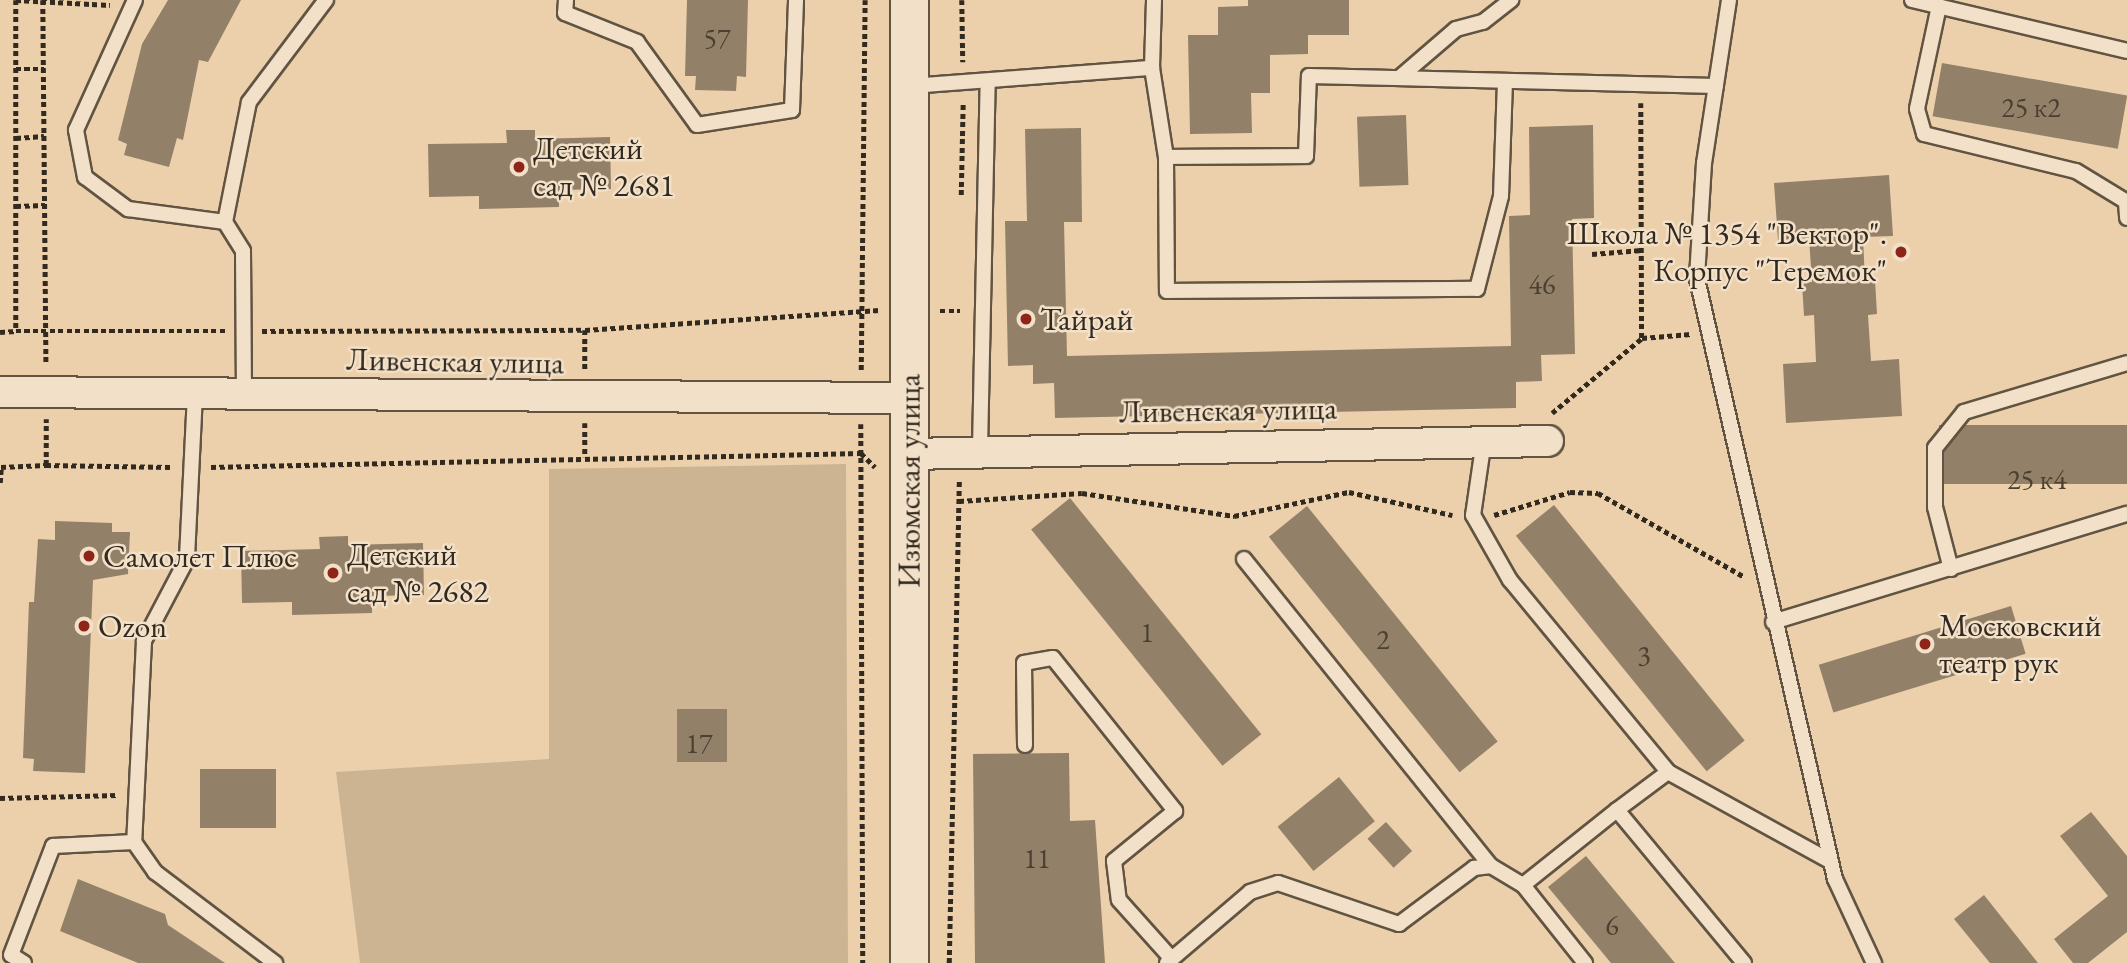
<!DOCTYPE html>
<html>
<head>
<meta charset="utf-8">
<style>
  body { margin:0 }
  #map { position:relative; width:2127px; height:963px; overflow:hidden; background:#ebd0ab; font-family:"EB Garamond",serif }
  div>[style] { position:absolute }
  .green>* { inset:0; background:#ccb493 }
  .building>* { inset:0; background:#938068; transform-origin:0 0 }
  .path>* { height:4.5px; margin-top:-2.25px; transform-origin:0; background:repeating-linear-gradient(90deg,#332a1f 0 5px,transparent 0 8.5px) }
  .roads { filter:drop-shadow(2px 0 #615442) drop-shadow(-2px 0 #615442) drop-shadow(0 2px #615442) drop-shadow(0 -2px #615442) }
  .service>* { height:14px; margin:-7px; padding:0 7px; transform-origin:7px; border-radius:7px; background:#f2e0c8 }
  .minor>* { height:30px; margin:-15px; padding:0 15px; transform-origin:15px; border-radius:15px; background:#f2e0c8 }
  .tertiary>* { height:37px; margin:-18.5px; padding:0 18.5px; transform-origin:18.5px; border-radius:18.5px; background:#f2e0c8 }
  .dots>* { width:19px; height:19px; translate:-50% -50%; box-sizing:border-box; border:4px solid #f2e0c8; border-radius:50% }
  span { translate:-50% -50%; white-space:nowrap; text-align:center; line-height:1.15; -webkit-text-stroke:5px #f2e0c8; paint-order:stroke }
  .number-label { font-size:28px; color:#4b4031 }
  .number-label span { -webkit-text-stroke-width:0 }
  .poi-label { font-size:32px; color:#332a1f }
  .left { translate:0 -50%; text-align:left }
  .right { translate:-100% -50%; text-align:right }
  .street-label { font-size:32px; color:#332a1f }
</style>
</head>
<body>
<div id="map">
  <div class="green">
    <i style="clip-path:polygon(846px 464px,848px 963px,360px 963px,336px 772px,549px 759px,549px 469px)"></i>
  </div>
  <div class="building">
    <i style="clip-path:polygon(168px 0,241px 0,208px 62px,199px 60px,183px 140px,177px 138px,169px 167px,124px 155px,127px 144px,118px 140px,142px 44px)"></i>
    <i style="clip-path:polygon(687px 0,748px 0,746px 77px,737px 76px,736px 91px,695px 90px,696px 76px,685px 76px)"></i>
    <i style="clip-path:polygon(1248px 0,1349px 0,1349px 35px,1308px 35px,1308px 54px,1270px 55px,1270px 93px,1251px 93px,1252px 133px,1190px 134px,1188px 35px,1218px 35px,1218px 7px,1248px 6px)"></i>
    <i style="left:1942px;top:63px;width:188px;height:54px;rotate:10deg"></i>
    <i style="left:1406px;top:115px;width:70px;height:49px;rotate:88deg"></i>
    <i style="clip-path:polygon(1593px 125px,1594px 218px,1572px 219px,1575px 354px,1541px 355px,1542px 381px,1516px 382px,1516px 408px,1055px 418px,1054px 383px,1033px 384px,1033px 365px,1008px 366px,1005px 221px,1027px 221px,1025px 129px,1081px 128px,1082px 222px,1064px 222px,1067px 356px,1511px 346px,1509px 216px,1530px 215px,1529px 127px)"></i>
    <i style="clip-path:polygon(506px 130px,535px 130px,535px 139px,610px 137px,611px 189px,559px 190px,559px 207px,479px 209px,479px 196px,429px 197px,428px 144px,507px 143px)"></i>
    <i style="clip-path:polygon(1889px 175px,1893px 236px,1863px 237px,1865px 281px,1875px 280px,1877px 314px,1868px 315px,1871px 361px,1899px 359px,1902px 416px,1786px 423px,1783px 364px,1816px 362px,1814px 315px,1804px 316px,1802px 283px,1812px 282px,1809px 238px,1778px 240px,1774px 183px)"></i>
    <i style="left:2127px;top:425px;width:59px;height:188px;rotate:90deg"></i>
    <i style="left:1070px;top:498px;width:304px;height:50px;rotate:51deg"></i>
    <i style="left:1554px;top:505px;width:303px;height:49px;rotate:51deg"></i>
    <i style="left:1307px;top:506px;width:303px;height:49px;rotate:51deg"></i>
    <i style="clip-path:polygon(55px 521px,112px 523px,112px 532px,130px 532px,128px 574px,93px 580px,85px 773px,33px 771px,34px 759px,23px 758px,29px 602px,34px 602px,38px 539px,55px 540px)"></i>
    <i style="clip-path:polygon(348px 536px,348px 545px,423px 543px,424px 595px,372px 596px,372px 613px,292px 615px,292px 602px,242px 603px,241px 551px,320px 549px,319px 537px)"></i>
    <i style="left:2011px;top:606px;width:50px;height:201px;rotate:73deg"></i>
    <i style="left:677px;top:709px;width:50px;height:53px"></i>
    <i style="clip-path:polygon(1069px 753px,1070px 821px,1095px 820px,1105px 963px,975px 963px,973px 754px)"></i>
    <i style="left:276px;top:769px;width:59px;height:76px;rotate:90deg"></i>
    <i style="left:1339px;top:777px;width:57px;height:79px;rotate:51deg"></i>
    <i style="clip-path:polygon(2091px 812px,2127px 856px,2127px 932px,2088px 963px,2073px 963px,2054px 939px,2108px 896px,2060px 836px)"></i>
    <i style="left:1386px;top:822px;width:39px;height:25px;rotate:48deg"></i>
    <i style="clip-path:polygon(1586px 856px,1675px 963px,1611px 963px,1548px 887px)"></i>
    <i style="clip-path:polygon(78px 879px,165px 914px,168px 925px,225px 963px,138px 963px,60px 931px)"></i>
    <i style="clip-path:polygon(1984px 895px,2038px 963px,1990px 963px,1954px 919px)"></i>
  </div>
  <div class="path">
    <i style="left:16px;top:0;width:331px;rotate:90deg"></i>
    <i style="left:16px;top:331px;width:209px"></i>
    <i style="left:16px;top:0;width:94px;rotate:3deg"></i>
    <i style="left:43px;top:0;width:364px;rotate:89.5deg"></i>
    <i style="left:962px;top:0;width:62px;rotate:89.1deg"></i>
    <i style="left:16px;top:69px;width:28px"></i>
    <i style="left:1641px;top:103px;width:235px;rotate:89.8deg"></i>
    <i style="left:16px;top:138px;width:28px;rotate:-4deg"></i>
    <i style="left:961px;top:195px;width:93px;rotate:-88.8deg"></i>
    <i style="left:16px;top:206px;width:29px;rotate:-2deg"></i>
    <i style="left:1592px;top:254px;width:50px;rotate:-4.6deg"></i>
    <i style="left:940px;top:311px;width:20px"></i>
    <i style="left:585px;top:330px;width:39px;rotate:90deg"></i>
    <i style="left:262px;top:331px;width:323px;rotate:-0.2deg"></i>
    <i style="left:585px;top:330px;width:295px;rotate:-3.9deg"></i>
    <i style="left:0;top:332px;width:16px;rotate:-4deg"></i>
    <i style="left:861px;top:370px;width:370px;rotate:-89.4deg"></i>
    <i style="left:1552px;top:413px;width:117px;rotate:-39.8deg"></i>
    <i style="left:1642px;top:338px;width:49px;rotate:-4.7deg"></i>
    <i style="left:585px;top:423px;width:34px;rotate:90deg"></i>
    <i style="left:861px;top:424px;width:539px;rotate:89.79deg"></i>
    <i style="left:46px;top:465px;width:125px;rotate:0.9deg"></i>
    <i style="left:211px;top:467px;width:650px;rotate:-1.23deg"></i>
    <i style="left:861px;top:453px;width:20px;rotate:45deg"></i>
    <i style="left:0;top:483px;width:16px;rotate:-86deg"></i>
    <i style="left:1px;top:467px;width:45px;rotate:-2.5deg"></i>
    <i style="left:46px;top:465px;width:46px;rotate:-90deg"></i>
    <i style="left:959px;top:501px;width:123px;rotate:-3.7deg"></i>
    <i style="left:1082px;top:493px;width:154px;rotate:8.6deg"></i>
    <i style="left:1234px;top:516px;width:117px;rotate:-11.8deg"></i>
    <i style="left:1349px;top:492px;width:106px;rotate:12.6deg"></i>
    <i style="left:1494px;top:515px;width:79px;rotate:-16.8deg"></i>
    <i style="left:1570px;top:492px;width:28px;rotate:2deg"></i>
    <i style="left:1598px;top:493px;width:167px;rotate:29.8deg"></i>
    <i style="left:0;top:798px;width:118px;rotate:-1.5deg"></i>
    <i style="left:949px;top:963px;width:483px;rotate:-88.8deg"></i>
  </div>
  <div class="roads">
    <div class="service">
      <i style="left:135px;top:0;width:143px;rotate:114.4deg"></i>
      <i style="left:76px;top:130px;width:48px;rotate:79.2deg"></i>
      <i style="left:85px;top:177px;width:54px;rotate:36.7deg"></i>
      <i style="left:128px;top:209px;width:98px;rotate:7.6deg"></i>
      <i style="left:225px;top:222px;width:34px;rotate:58deg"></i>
      <i style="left:243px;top:251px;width:143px;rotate:89.6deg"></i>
      <i style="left:566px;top:0;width:13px;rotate:94deg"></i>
      <i style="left:565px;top:13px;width:78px;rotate:21.9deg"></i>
      <i style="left:637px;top:42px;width:102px;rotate:54.1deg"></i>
      <i style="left:697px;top:125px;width:96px;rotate:-9deg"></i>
      <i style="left:792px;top:110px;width:110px;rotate:-87.9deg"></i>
      <i style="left:1154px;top:0;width:68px;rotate:91.7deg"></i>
      <i style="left:1152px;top:68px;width:90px;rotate:81.1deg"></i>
      <i style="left:1166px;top:157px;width:140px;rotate:-0.4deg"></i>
      <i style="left:1306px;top:156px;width:80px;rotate:-87.9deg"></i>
      <i style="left:1309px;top:76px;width:407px;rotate:1.4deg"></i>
      <i style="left:1729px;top:0;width:165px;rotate:98.7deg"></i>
      <i style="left:1704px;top:163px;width:116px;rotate:93.5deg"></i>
      <i style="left:1697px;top:279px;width:616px;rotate:77.05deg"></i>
      <i style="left:1835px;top:879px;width:93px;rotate:65.1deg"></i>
      <i style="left:1912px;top:0;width:221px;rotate:13.3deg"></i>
      <i style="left:1939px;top:6px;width:105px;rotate:102.1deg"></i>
      <i style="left:1917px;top:109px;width:26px;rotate:74deg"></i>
      <i style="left:1924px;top:134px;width:156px;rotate:13.7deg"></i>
      <i style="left:2076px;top:171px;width:60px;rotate:31.3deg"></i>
      <i style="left:1399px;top:78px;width:75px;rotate:-40.7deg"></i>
      <i style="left:1456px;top:29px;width:28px;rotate:-15deg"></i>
      <i style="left:1483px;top:22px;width:36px;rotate:-38deg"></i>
      <i style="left:911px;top:86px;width:242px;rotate:-4.3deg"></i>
      <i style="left:1166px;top:157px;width:134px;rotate:89.6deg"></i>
      <i style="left:1167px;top:291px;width:310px;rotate:-0.4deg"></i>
      <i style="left:1477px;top:289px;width:96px;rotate:-75.5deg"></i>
      <i style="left:1501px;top:196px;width:115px;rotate:-88deg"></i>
      <i style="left:2126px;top:202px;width:16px;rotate:86deg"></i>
      <i style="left:225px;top:222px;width:122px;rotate:-78.7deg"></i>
      <i style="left:249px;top:102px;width:128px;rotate:-53deg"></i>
      <i style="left:195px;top:394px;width:165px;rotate:92.8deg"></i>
      <i style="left:187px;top:559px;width:93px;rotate:117.7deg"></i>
      <i style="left:144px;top:641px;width:201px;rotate:92.8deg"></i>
      <i style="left:134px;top:842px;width:37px;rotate:55deg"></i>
      <i style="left:155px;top:872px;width:151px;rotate:37.2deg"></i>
      <i style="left:1484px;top:440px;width:76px;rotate:98.3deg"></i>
      <i style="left:1473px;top:515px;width:75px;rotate:60.4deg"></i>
      <i style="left:1510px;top:580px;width:249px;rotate:50.5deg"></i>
      <i style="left:1668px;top:772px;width:185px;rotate:28.8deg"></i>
      <i style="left:980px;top:449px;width:367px;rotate:-88.8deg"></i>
      <i style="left:1244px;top:559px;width:394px;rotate:51.2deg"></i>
      <i style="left:1951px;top:569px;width:64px;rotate:-104.5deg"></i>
      <i style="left:1935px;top:507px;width:59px;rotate:-90deg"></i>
      <i style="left:1935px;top:448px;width:46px;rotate:-51.1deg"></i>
      <i style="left:1964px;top:412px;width:170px;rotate:-16.7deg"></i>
      <i style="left:1773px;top:622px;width:370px;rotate:-17deg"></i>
      <i style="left:1025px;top:745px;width:82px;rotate:-90.7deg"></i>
      <i style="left:1024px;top:663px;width:29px;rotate:-10deg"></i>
      <i style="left:1053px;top:658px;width:196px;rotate:51.4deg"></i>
      <i style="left:1175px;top:811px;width:79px;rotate:140.7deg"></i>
      <i style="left:1114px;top:861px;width:39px;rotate:83deg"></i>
      <i style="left:1119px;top:900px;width:79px;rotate:48.1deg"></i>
      <i style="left:1617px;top:810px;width:64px;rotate:-36.7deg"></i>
      <i style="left:1523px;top:885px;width:120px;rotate:-38.6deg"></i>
      <i style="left:1617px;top:810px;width:199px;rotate:50.3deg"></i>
      <i style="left:24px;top:963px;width:15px;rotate:-148deg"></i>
      <i style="left:11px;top:955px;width:117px;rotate:-68.9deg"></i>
      <i style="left:53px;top:846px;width:81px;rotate:-2.8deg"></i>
      <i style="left:1167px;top:963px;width:109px;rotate:-40.5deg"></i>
      <i style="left:1250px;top:892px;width:29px;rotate:-18deg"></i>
      <i style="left:1278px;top:883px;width:128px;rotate:18.7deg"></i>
      <i style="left:1399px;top:924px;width:94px;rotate:-36.7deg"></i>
      <i style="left:1474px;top:868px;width:17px;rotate:-7deg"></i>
      <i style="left:1491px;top:866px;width:37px;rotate:31deg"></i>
      <i style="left:1523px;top:885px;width:100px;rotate:51.5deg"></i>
    </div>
    <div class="minor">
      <i style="left:0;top:392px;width:909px;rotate:0.38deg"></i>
      <i style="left:909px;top:454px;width:639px;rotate:-1.17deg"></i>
    </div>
    <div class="tertiary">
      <i style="left:909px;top:963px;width:963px;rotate:-90deg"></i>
    </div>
  </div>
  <div class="dots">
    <i style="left:519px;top:167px;background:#8f2418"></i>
    <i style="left:1901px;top:252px;background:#8f2418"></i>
    <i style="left:1026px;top:319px;background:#8f2418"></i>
    <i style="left:89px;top:556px;background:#8f2418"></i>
    <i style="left:333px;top:573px;background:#8f2418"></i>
    <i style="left:84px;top:626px;background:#8f2418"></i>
    <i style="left:1925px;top:644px;background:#8f2418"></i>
  </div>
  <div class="number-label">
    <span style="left:717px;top:38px">57</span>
    <span style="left:2031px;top:107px">25 к2</span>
    <span style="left:1542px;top:284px">46</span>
    <span style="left:2037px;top:479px">25 к4</span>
    <span style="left:1147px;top:632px">1</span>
    <span style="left:1383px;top:639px">2</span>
    <span style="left:1644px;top:655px">3</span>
    <span style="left:699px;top:743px">17</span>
    <span style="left:1037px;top:858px">11</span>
    <span style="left:1612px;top:925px">6</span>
  </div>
  <div class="poi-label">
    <span class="left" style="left:533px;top:167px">Детский<br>сад № 2681</span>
    <span class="right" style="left:1887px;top:252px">Школа № 1354 "Вектор".<br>Корпус "Теремок"</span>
    <span class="left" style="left:1040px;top:319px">Тайрай</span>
    <span class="left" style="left:347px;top:573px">Детский<br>сад № 2682</span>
    <span class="left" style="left:103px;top:556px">Самолет Плюс</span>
    <span class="left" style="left:98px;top:626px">Ozon</span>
    <span class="left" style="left:1939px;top:644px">Московский<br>театр рук</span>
  </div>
  <div class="street-label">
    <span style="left:455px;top:361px;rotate:1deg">Ливенская улица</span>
    <span style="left:1228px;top:410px;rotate:-1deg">Ливенская улица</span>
    <span style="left:909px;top:481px;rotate:-90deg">Изюмская улица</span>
  </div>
</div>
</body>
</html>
